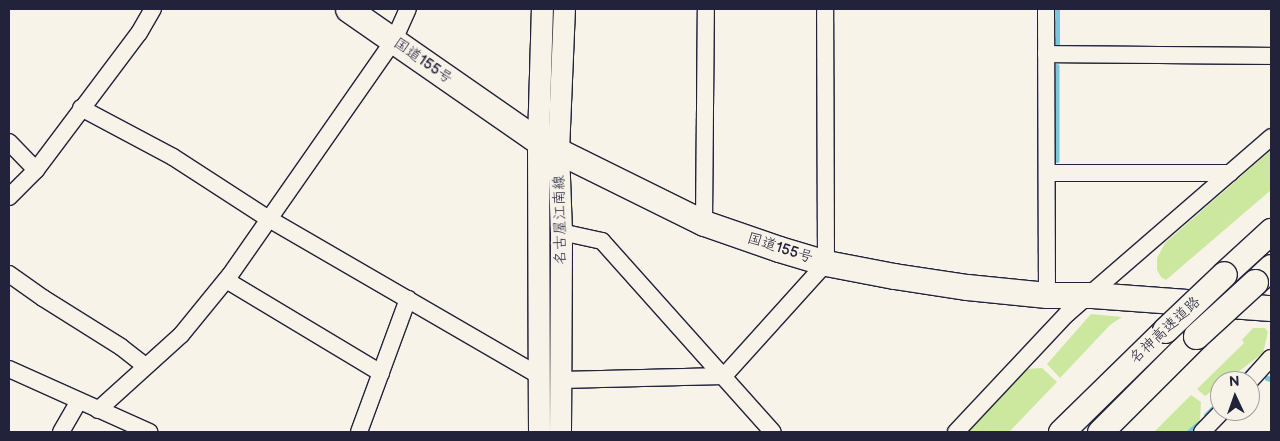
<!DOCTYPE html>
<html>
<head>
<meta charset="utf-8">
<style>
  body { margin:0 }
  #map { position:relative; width:1280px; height:441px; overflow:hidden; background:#f7f3e8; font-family:"Balsamiq Sans","Klee One",sans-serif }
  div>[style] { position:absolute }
  .green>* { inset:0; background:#cce89f }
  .stream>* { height:4.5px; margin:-2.25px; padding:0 2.25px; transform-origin:2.25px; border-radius:2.25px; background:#7ac7d9 }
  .roads { filter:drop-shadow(1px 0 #22223b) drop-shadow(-1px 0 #22223b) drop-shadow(0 1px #22223b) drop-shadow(0 -1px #22223b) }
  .minor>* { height:16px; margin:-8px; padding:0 8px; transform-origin:8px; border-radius:8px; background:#f7f3e8 }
  .major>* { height:21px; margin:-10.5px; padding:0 10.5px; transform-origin:10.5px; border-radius:10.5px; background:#f7f3e8 }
  .highway>* { height:25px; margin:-12.5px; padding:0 12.5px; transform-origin:12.5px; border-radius:12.5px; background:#f7f3e8 }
  .bridges { filter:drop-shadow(1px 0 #22223b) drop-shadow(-1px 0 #22223b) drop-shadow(0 1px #22223b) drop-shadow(0 -1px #22223b) }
  .highway-bridge>* { height:25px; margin:-12.5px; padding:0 12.5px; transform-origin:12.5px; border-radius:12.5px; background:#f7f3e8 }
  span { translate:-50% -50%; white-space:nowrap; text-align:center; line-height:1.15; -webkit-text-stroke:4px #f7f3e8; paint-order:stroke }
  .street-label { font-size:15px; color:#22223b }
  .frame { position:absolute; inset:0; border:10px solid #22223b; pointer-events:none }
  .north { position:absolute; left:1210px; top:371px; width:50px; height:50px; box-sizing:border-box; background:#f7f3e8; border:1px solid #a29fa3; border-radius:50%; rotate:357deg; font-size:14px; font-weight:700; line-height:20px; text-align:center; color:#22223b }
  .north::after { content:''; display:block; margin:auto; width:18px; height:22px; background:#22223b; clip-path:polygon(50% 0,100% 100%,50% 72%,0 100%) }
</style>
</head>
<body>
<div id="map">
  <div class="green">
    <i style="clip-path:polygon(1271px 150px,1271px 190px,1166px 280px,1161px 277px,1157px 270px,1157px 258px,1165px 243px)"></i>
    <i style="clip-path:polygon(1091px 314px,1122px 317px,1110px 325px,1060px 378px,1047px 364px)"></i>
    <i style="clip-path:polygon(1253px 328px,1265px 328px,1268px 332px,1263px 353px,1226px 381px,1220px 381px,1220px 385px,1205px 396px,1197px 389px,1244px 343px,1242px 340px)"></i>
    <i style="clip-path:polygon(1042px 368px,1057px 382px,1009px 432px,969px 432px,1026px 369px)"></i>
    <i style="clip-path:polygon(1191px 395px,1201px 402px,1200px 420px,1187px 432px,1154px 432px)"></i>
  </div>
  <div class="stream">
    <i style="left:1057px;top:47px;width:38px;rotate:-90deg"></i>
    <i style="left:1057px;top:66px;width:94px;rotate:90deg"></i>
    <i style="left:1267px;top:378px;width:4px;rotate:14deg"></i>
    <i style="left:1239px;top:381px;width:16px;rotate:-47deg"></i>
    <i style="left:1206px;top:415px;width:20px;rotate:-45deg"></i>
    <i style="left:1189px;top:432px;width:13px;rotate:-42deg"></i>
  </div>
  <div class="roads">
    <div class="minor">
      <i style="left:1046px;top:9px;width:286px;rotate:89.8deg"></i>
      <i style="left:1046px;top:54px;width:225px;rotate:0.5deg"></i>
      <i style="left:81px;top:108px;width:104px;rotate:28deg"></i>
      <i style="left:173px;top:157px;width:114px;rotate:32.9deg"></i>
      <i style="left:269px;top:219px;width:311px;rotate:30.1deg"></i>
      <i style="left:9px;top:142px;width:39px;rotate:46deg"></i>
      <i style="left:1047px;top:173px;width:183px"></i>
      <i style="left:9px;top:197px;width:38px;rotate:-45deg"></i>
      <i style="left:36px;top:170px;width:171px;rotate:-53.1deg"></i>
      <i style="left:139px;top:33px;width:28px;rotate:-60deg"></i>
      <i style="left:704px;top:223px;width:214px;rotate:-89.5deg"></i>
      <i style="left:561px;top:232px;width:42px;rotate:12.4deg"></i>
      <i style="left:602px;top:241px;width:256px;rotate:48.2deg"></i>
      <i style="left:9px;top:274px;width:42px;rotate:35.2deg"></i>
      <i style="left:43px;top:298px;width:92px;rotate:32.1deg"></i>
      <i style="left:121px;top:347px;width:31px;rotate:38deg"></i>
      <i style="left:226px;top:280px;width:181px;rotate:31deg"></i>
      <i style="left:9px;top:369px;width:154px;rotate:24.2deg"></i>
      <i style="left:561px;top:380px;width:163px;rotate:-1.4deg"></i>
      <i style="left:724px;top:376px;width:152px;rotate:-47.9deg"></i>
      <i style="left:826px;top:263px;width:254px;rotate:-90.2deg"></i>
      <i style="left:1250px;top:381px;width:31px;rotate:-48deg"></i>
      <i style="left:98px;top:410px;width:112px;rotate:-42.1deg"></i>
      <i style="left:181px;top:335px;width:77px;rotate:-50.8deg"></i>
      <i style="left:230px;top:275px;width:287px;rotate:-55.1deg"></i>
      <i style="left:394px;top:40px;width:34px;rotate:-66deg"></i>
      <i style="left:61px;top:432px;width:34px;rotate:-60deg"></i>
      <i style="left:359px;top:432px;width:142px;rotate:-69.8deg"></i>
      <i style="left:956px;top:432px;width:162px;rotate:-46.8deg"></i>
      <i style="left:1067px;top:314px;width:270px;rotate:-40.9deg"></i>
      <i style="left:1202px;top:432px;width:29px;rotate:-46deg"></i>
    </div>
    <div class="major">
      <i style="left:539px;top:432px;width:291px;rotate:-90.2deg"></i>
      <i style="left:538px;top:141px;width:132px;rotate:-88.3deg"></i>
      <i style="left:560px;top:432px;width:200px;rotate:-89.7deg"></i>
      <i style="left:561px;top:232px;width:81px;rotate:-92.1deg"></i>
      <i style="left:558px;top:151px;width:142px;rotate:-87.6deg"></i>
    </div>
    <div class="highway">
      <i style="left:348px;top:9px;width:231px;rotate:34.8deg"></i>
      <i style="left:538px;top:141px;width:185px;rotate:26.3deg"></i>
      <i style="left:704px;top:223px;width:79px;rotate:19.1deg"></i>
      <i style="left:779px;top:249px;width:49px;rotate:16.6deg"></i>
      <i style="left:826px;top:263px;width:69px;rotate:10.8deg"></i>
      <i style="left:894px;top:276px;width:74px;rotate:8.6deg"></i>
      <i style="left:967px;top:287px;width:80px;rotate:5.7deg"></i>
      <i style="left:1047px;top:295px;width:45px"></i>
      <i style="left:1092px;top:295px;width:179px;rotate:4.2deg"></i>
      <i style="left:1224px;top:274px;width:64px;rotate:-42.5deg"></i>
      <i style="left:1255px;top:282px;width:22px;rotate:-43deg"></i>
      <i style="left:1061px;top:432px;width:146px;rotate:-44.4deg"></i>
      <i style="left:1100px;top:432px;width:136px;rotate:-45deg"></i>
    </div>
  </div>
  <div class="bridges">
    <div class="highway-bridge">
      <i style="left:1165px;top:330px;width:81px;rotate:-43.5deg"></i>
      <i style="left:1196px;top:336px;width:80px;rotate:-42.5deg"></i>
    </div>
  </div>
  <div class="street-label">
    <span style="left:423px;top:61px;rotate:35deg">国道155号</span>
    <span style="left:560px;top:220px;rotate:-91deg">名古屋江南線</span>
    <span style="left:780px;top:248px;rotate:18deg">国道155号</span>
    <span style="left:1165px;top:330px;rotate:-43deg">名神高速道路</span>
  </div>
  <div class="frame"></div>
  <div class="north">N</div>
</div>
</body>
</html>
